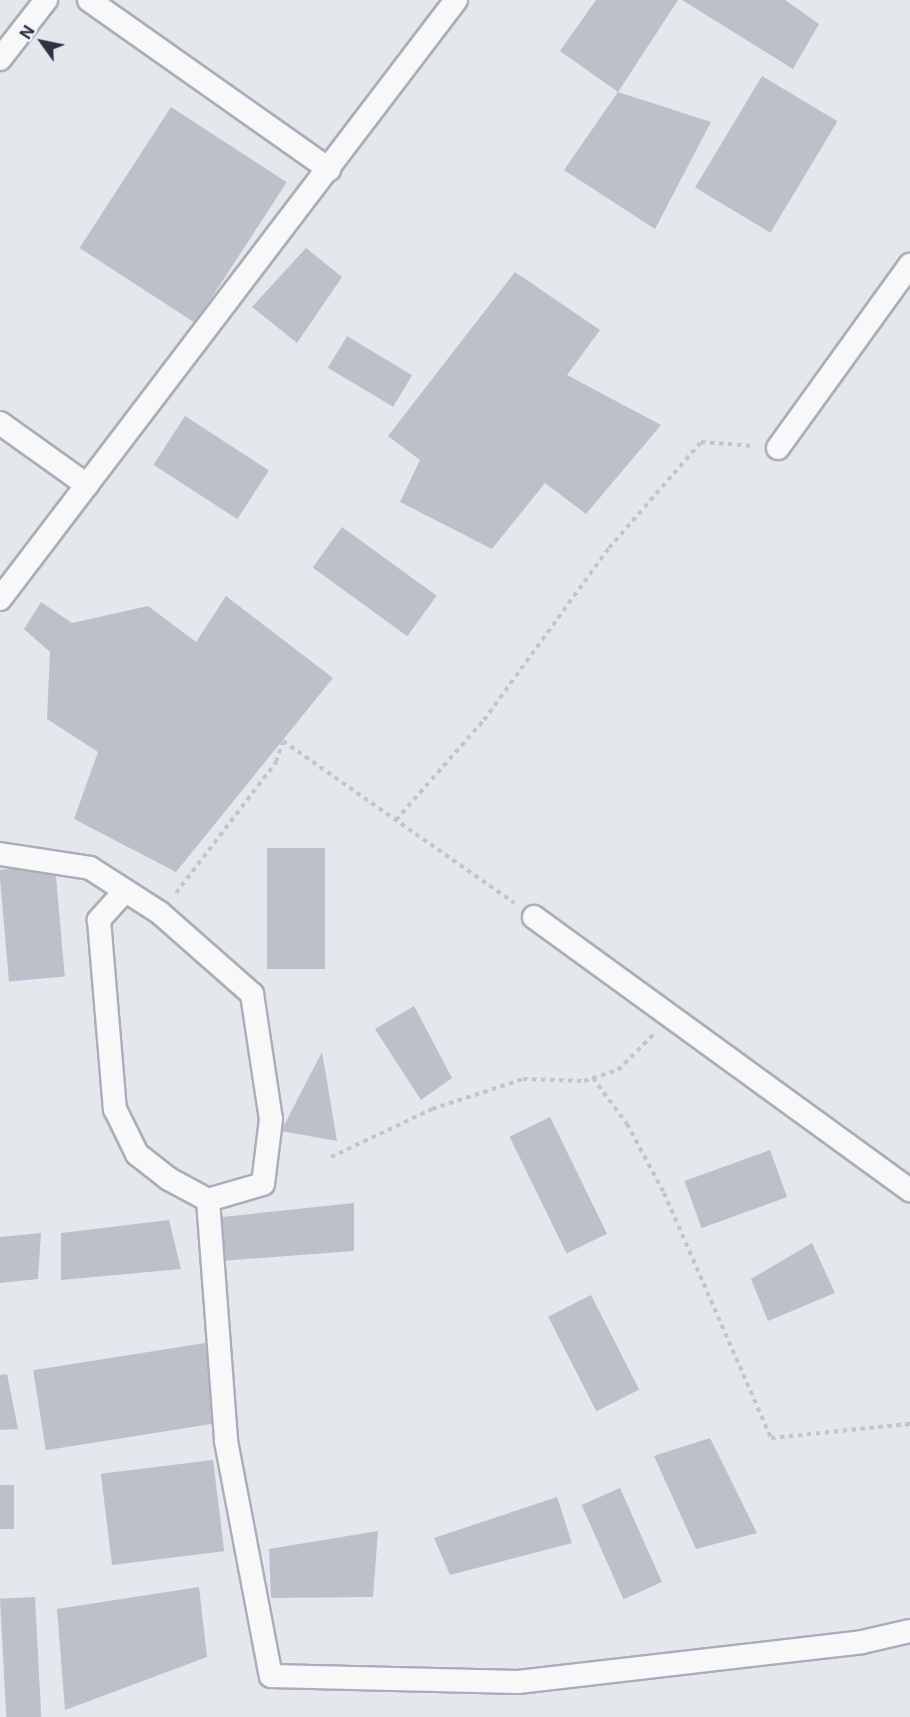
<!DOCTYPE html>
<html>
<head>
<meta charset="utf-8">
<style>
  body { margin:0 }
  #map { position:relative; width:910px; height:1717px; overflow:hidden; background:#e4e7ec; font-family:Inter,sans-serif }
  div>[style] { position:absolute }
  .building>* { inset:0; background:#bbc0ca; transform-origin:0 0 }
  .path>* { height:4px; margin-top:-2px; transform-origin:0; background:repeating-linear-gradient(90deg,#c2c5cb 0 4.5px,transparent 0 9px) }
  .roads { filter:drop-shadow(2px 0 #a9aeb7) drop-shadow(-2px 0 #a9aeb7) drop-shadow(0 2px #a9aeb7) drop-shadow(0 -2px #a9aeb7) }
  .minor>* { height:22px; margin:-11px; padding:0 11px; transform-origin:11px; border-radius:11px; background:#f7f8fa }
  span { translate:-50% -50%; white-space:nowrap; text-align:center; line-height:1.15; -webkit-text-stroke:6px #f4f6f9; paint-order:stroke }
  .north { position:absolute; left:12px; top:12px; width:60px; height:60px; -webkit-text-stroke:4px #f4f6f9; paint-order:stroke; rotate:303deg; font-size:16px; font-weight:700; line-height:24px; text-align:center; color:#2b3445 }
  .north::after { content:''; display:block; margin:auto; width:21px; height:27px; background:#2b3445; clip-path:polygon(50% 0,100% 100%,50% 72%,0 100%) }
</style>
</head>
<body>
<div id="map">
  <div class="building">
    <i style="clip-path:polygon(596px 0,678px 0,618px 92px,560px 51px)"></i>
    <i style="clip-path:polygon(682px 0,785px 0,819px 24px,793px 69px)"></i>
    <i style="left:762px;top:76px;width:88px;height:130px;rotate:31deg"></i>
    <i style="clip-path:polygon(618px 92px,711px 122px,655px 229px,564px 170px)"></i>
    <i style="left:171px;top:107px;width:138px;height:168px;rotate:33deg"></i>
    <i style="clip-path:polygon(306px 248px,342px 277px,297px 343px,252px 307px)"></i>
    <i style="clip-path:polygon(515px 272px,600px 330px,567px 375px,661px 425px,586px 514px,545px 483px,492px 549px,400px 502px,420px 460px,388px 436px)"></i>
    <i style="left:347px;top:336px;width:76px;height:37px;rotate:31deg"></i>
    <i style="left:185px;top:416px;width:100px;height:58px;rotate:33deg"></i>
    <i style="left:342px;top:527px;width:117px;height:50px;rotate:36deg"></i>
    <i style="clip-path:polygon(226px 596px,333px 678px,176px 872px,74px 819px,98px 752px,47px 719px,50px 652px,24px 629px,41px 602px,72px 623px,148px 606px,196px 642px)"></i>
    <i style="left:267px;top:848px;width:58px;height:121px"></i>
    <i style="left:55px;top:865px;width:112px;height:56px;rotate:85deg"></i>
    <i style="clip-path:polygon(414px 1006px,452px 1078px,421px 1100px,375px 1029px)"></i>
    <i style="clip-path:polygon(322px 1052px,337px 1141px,281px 1131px)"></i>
    <i style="left:550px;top:1117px;width:130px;height:45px;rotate:64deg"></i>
    <i style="left:770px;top:1150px;width:50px;height:91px;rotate:70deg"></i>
    <i style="clip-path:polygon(354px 1203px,354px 1251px,221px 1261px,222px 1217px)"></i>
    <i style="clip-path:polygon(169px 1220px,181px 1269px,61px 1280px,61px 1233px)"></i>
    <i style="clip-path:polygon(41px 1233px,38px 1279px,0 1283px,0 1237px)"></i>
    <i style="clip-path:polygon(812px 1243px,835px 1293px,768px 1321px,751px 1279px)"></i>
    <i style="left:591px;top:1295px;width:106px;height:48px;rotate:63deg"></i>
    <i style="left:205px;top:1343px;width:81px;height:174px;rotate:81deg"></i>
    <i style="clip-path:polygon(7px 1374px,18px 1429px,0 1430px,0 1375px)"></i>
    <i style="clip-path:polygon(710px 1438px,757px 1533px,696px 1549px,654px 1456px)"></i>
    <i style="left:213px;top:1460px;width:92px;height:113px;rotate:83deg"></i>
    <i style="left:14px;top:1485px;width:44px;height:14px;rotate:90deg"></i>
    <i style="left:620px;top:1488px;width:103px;height:42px;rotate:66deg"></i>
    <i style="clip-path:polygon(557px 1497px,572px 1543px,450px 1575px,434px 1538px)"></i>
    <i style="clip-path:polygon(378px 1531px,373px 1597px,271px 1598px,269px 1549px)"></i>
    <i style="clip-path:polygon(199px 1587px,207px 1657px,65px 1710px,57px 1609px)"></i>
    <i style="left:35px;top:1597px;width:120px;height:35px;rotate:87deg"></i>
  </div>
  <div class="path">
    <i style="left:396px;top:820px;width:133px;rotate:-48.7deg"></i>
    <i style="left:484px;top:720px;width:213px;rotate:-54deg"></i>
    <i style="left:609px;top:548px;width:140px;rotate:-49deg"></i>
    <i style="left:701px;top:442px;width:53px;rotate:4.3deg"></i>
    <i style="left:176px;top:893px;width:165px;rotate:-52.6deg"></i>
    <i style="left:276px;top:762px;width:22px;rotate:-72deg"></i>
    <i style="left:283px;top:741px;width:282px;rotate:35deg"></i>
    <i style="left:593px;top:1078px;width:57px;rotate:53.5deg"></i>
    <i style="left:627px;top:1124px;width:78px;rotate:61.8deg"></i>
    <i style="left:664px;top:1193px;width:267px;rotate:66.4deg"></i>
    <i style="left:771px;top:1438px;width:140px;rotate:-5.8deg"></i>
    <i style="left:331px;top:1157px;width:112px;rotate:-25.4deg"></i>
    <i style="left:432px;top:1109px;width:96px;rotate:-18.2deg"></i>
    <i style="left:523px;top:1079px;width:61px;rotate:1.9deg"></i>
    <i style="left:584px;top:1081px;width:36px;rotate:-18deg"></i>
    <i style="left:618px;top:1070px;width:51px;rotate:-45deg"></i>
  </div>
  <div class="roads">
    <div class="minor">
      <i style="left:89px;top:0;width:294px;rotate:35.2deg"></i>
      <i style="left:0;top:59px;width:75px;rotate:-52.1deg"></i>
      <i style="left:0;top:423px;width:107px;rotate:35.5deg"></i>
      <i style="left:778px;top:448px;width:226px;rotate:-54.2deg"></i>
      <i style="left:0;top:599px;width:753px;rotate:-52.72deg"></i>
      <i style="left:0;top:854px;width:91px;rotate:8.8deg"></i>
      <i style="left:90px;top:868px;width:83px;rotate:32.7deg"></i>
      <i style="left:160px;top:913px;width:123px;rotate:41.4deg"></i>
      <i style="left:252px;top:994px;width:126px;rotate:81.4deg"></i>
      <i style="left:271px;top:1119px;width:65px;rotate:97deg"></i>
      <i style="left:263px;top:1184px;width:57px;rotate:163.8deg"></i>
      <i style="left:208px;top:1200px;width:242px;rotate:85.7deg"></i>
      <i style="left:226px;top:1441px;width:239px;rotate:79.2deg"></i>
      <i style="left:271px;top:1676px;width:247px;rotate:1.4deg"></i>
      <i style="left:518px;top:1682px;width:346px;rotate:-6.6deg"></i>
      <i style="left:862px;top:1642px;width:49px;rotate:-12.9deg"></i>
      <i style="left:124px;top:892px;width:38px;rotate:132deg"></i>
      <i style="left:99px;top:920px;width:190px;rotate:85.2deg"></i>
      <i style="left:115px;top:1109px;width:50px;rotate:63.9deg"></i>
      <i style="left:137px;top:1154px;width:41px;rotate:38deg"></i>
      <i style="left:169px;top:1179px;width:44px;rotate:28.3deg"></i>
      <i style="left:534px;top:917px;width:465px;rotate:36deg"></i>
    </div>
  </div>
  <div class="north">N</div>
</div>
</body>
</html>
